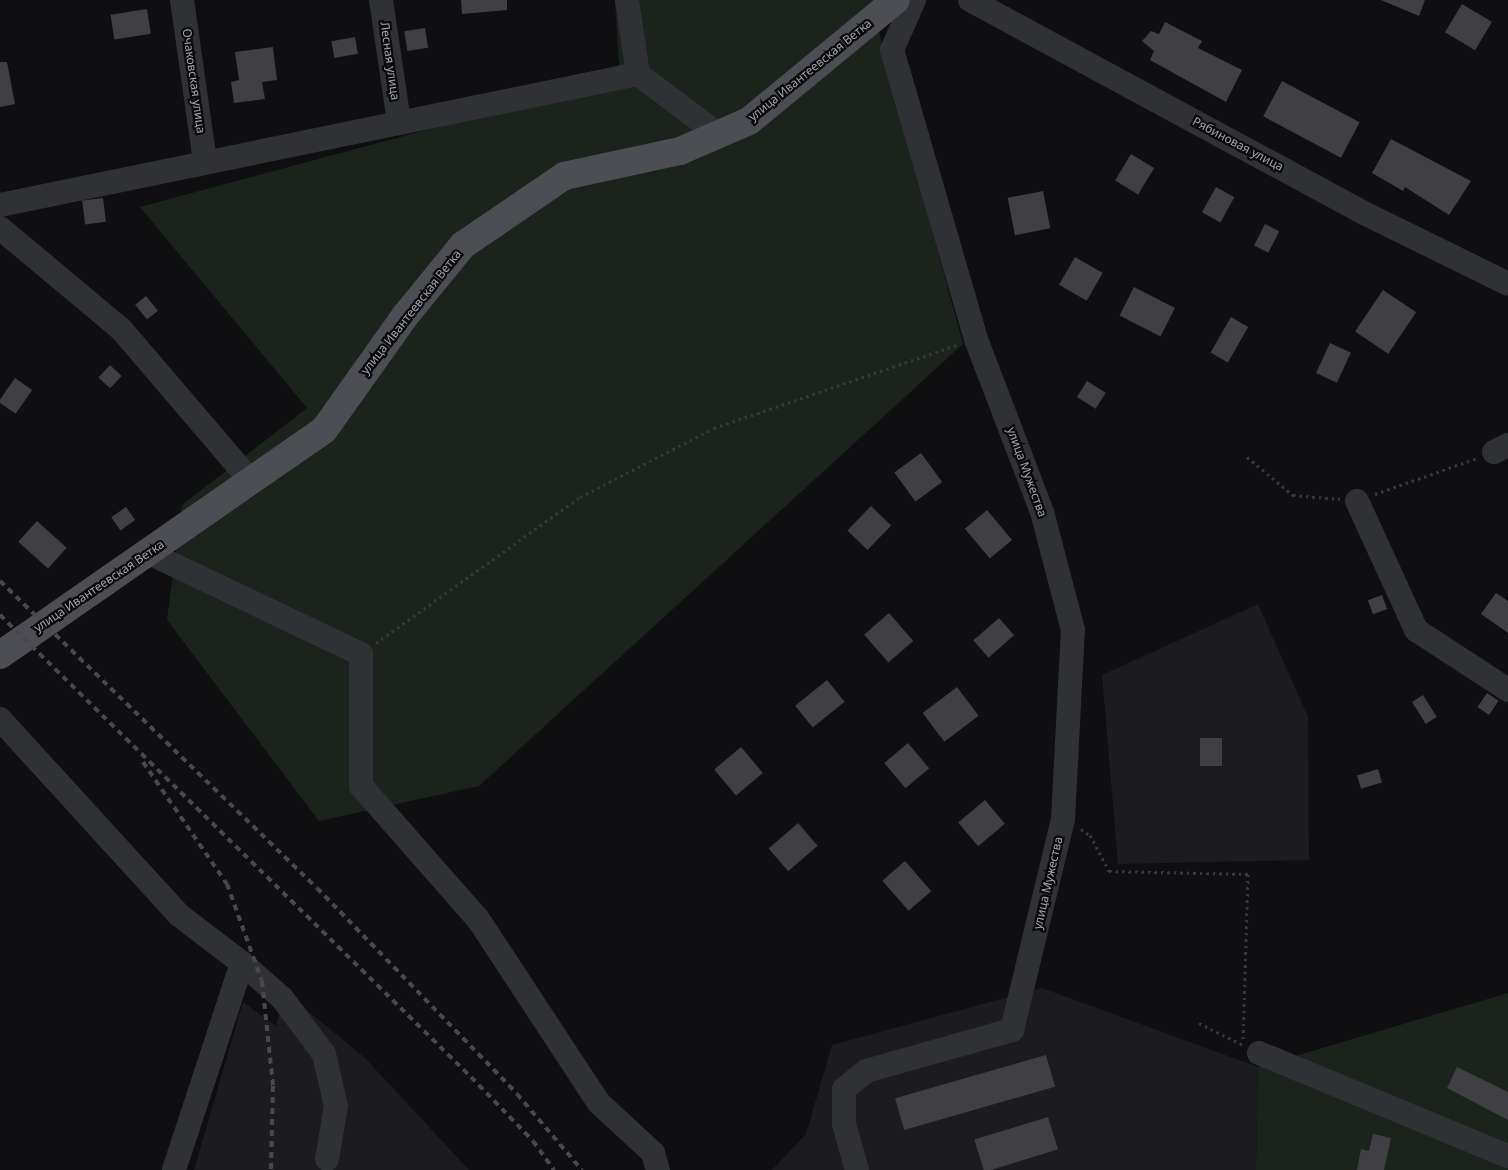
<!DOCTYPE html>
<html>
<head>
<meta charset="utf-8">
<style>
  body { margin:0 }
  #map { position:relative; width:1508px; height:1170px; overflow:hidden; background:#0f0f11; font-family:"Noto Sans",sans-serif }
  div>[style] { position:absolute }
  .built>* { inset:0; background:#1c1b1d }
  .green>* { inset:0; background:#1c231d }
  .building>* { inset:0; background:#3f3f44; transform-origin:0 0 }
  .path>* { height:3px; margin-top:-1.5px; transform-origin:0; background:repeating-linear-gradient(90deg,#37373c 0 2.5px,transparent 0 6.5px) }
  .minor>* { height:24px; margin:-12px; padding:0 12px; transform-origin:12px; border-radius:12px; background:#303135 }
  .major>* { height:28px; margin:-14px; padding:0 14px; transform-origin:14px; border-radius:14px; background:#4d4d54 }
  .rail>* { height:4px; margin-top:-2px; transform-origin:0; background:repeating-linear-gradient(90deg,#48484e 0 6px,transparent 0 11px) }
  span { translate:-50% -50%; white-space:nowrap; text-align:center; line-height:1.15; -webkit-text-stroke:4.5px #0b0a0b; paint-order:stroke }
  .street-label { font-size:12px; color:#a1a4b1 }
</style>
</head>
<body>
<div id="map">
  <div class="built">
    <i style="clip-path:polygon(1258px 604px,1308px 717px,1309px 860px,1118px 864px,1102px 675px)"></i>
    <i style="clip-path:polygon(1042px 988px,1258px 1067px,1256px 1170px,772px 1170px,806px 1134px,832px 1045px)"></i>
    <i style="clip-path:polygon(285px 992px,365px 1058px,469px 1170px,194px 1170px,243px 1002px,276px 1026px)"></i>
  </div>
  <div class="green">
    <i style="clip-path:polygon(615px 0,873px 0,883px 50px,963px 344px,479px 786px,319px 821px,167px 620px,182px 505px,307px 408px,140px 207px,620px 78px)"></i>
    <i style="clip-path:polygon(1508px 993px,1508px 1170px,1256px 1170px,1258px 1067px)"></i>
  </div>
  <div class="building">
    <i style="clip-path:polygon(461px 0,507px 0,507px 10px,462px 14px)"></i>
    <i style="clip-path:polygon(1381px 0,1425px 0,1419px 16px)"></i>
    <i style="left:1462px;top:4px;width:35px;height:33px;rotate:31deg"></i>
    <i style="left:147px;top:9px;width:25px;height:37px;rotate:81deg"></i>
    <i style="clip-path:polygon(1165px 22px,1202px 41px,1198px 48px,1242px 70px,1226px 102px,1150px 60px,1154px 51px,1142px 41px,1151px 31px,1159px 34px)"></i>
    <i style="left:425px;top:28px;width:20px;height:21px;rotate:81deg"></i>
    <i style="left:355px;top:37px;width:17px;height:24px;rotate:80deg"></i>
    <i style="clip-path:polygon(273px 47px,277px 80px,262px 82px,265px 99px,234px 103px,231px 82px,239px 80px,235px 52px)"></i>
    <i style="clip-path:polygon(0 62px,7px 62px,15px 104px,0 107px)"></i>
    <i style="left:1282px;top:81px;width:88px;height:40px;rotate:28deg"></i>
    <i style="clip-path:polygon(1391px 139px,1471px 181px,1449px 215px,1405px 187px,1403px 191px,1372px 173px)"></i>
    <i style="left:1131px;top:154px;width:27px;height:31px;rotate:31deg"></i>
    <i style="left:1216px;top:187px;width:21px;height:29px;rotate:29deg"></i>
    <i style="left:1043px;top:191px;width:38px;height:36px;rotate:79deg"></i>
    <i style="left:103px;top:198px;width:24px;height:21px;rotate:83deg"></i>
    <i style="left:1265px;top:224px;width:16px;height:24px;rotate:27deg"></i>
    <i style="left:1075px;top:257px;width:32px;height:32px;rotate:30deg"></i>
    <i style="left:1134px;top:287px;width:46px;height:32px;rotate:27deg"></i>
    <i style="left:1383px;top:290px;width:40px;height:50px;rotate:34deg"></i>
    <i style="left:146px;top:296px;width:19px;height:14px;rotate:51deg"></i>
    <i style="left:1231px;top:317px;width:20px;height:41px;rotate:30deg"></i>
    <i style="left:1330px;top:343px;width:23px;height:33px;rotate:25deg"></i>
    <i style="left:110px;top:365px;width:16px;height:17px;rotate:43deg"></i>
    <i style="left:15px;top:378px;width:21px;height:29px;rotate:35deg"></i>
    <i style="left:1087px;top:381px;width:22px;height:19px;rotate:32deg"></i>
    <i style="left:921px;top:453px;width:36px;height:33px;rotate:54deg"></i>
    <i style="left:871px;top:506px;width:28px;height:34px;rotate:44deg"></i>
    <i style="left:126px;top:507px;width:16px;height:18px;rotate:55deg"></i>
    <i style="left:987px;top:510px;width:39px;height:29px;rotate:50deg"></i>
    <i style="left:37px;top:521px;width:40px;height:28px;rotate:42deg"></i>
    <i style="clip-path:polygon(1496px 593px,1508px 601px,1508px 633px,1481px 614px)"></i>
    <i style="left:1382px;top:595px;width:15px;height:15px;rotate:70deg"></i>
    <i style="left:889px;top:613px;width:37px;height:33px;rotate:49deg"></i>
    <i style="left:999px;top:618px;width:23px;height:34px;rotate:49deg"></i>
    <i style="left:827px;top:680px;width:28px;height:41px;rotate:51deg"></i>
    <i style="left:957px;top:687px;width:36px;height:43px;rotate:53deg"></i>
    <i style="left:1487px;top:693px;width:14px;height:17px;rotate:34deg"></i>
    <i style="left:1423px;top:695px;width:26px;height:13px;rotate:58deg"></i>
    <i style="left:1200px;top:738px;width:22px;height:28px"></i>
    <i style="left:908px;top:743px;width:33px;height:31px;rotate:50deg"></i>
    <i style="left:741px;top:747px;width:34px;height:35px;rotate:50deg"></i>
    <i style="left:1378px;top:769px;width:14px;height:22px;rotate:73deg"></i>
    <i style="left:985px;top:800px;width:31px;height:35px;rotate:50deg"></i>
    <i style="left:798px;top:823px;width:30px;height:39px;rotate:49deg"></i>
    <i style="left:905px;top:861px;width:40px;height:30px;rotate:49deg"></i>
    <i style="left:1046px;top:1055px;width:33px;height:157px;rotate:74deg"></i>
    <i style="clip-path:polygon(1457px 1067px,1508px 1092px,1508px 1120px,1447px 1088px)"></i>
    <i style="left:1048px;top:1117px;width:34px;height:77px;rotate:73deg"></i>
    <i style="clip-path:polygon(1373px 1134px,1391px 1138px,1384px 1170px,1357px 1170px,1361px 1149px,1369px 1151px)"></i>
  </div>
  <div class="path">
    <i style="left:1247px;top:457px;width:60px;rotate:39.6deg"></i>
    <i style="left:1293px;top:495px;width:47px;rotate:4.9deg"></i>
    <i style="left:1375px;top:494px;width:108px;rotate:-19.4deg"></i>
    <i style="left:376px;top:643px;width:251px;rotate:-35.6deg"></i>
    <i style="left:580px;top:497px;width:151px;rotate:-27.2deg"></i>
    <i style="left:714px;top:428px;width:257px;rotate:-18.9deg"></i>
    <i style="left:1081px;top:829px;width:11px;rotate:34deg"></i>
    <i style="left:1090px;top:835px;width:41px;rotate:62.2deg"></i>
    <i style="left:1109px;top:871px;width:139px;rotate:1.2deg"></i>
    <i style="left:1248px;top:874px;width:167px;rotate:91.7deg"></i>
    <i style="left:1199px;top:1023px;width:49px;rotate:26.6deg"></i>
  </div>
  <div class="minor">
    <i style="left:182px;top:0;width:163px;rotate:81.9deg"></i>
    <i style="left:381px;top:0;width:123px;rotate:81.6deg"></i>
    <i style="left:627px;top:0;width:75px;rotate:81.5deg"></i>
    <i style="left:970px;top:0;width:450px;rotate:28.4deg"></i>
    <i style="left:1366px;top:214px;width:158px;rotate:26.2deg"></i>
    <i style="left:0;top:205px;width:651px;rotate:-11.6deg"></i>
    <i style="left:638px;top:74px;width:100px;rotate:36.9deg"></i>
    <i style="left:0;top:228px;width:158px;rotate:39.9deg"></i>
    <i style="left:121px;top:329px;width:199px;rotate:49.5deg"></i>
    <i style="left:1494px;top:452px;width:16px;rotate:-27deg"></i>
    <i style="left:1357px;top:501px;width:142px;rotate:65.4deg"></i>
    <i style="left:1416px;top:630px;width:110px;rotate:33.1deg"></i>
    <i style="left:149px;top:553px;width:235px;rotate:25.5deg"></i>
    <i style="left:361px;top:654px;width:132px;rotate:90deg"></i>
    <i style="left:361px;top:786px;width:177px;rotate:48.7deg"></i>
    <i style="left:478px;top:919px;width:220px;rotate:56.7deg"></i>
    <i style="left:599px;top:1103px;width:74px;rotate:42.8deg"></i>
    <i style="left:653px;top:1153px;width:18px;rotate:74deg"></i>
    <i style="left:0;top:719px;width:265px;rotate:47.6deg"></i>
    <i style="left:179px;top:915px;width:79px;rotate:37.3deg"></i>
    <i style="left:242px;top:963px;width:218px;rotate:108.2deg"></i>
    <i style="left:242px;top:963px;width:53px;rotate:41.2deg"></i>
    <i style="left:282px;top:998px;width:70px;rotate:53.1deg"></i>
    <i style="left:324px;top:1054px;width:53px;rotate:77deg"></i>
    <i style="left:336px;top:1106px;width:54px;rotate:99.6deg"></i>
    <i style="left:1259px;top:1053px;width:269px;rotate:22.5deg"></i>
    <i style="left:857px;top:1170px;width:48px;rotate:-105.8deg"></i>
    <i style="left:844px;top:1124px;width:35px;rotate:-90deg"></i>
    <i style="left:844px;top:1089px;width:28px;rotate:-39deg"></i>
    <i style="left:866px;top:1071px;width:152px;rotate:-15.7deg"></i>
    <i style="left:1012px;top:1030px;width:217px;rotate:-76.4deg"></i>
    <i style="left:1063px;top:819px;width:189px;rotate:-87deg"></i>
    <i style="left:1073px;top:630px;width:122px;rotate:-104.7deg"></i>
    <i style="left:1042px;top:512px;width:185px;rotate:-110.9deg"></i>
    <i style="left:976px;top:339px;width:301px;rotate:-106.2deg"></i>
    <i style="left:892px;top:50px;width:55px;rotate:-66.3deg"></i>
  </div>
  <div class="major">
    <i style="left:0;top:655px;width:394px;rotate:-34.8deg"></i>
    <i style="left:324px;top:430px;width:140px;rotate:-54.6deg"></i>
    <i style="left:405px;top:316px;width:92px;rotate:-50.8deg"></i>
    <i style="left:463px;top:245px;width:122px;rotate:-34.3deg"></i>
    <i style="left:564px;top:176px;width:119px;rotate:-12.2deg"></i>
    <i style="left:680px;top:151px;width:75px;rotate:-23.5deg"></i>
    <i style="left:749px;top:121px;width:190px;rotate:-39.5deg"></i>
  </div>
  <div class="rail">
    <i style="left:0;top:581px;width:441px;rotate:44.1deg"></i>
    <i style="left:317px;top:888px;width:287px;rotate:45.8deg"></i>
    <i style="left:517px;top:1094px;width:100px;rotate:49.5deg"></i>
    <i style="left:0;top:615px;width:660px;rotate:44.45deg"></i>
    <i style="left:471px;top:1077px;width:89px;rotate:45.9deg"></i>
    <i style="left:533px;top:1141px;width:36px;rotate:54deg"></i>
    <i style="left:143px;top:762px;width:148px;rotate:55.5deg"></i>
    <i style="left:227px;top:884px;width:103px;rotate:70.2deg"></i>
    <i style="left:262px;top:981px;width:106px;rotate:84deg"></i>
    <i style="left:273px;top:1086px;width:84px;rotate:91.4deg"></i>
  </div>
  <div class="street-label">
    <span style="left:390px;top:61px;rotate:82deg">Лесная улица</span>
    <span style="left:810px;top:70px;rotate:-39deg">улица Ивантеевская Ветка</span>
    <span style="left:194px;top:81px;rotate:82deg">Очаковская улица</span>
    <span style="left:1238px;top:144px;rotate:28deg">Рябиновая улица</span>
    <span style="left:411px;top:312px;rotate:-52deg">улица Ивантеевская Ветка</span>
    <span style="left:1027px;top:472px;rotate:70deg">улица Мужества</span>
    <span style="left:99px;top:586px;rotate:-34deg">улица Ивантеевская Ветка</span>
    <span style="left:1048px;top:883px;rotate:-77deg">улица Мужества</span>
  </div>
</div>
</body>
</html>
